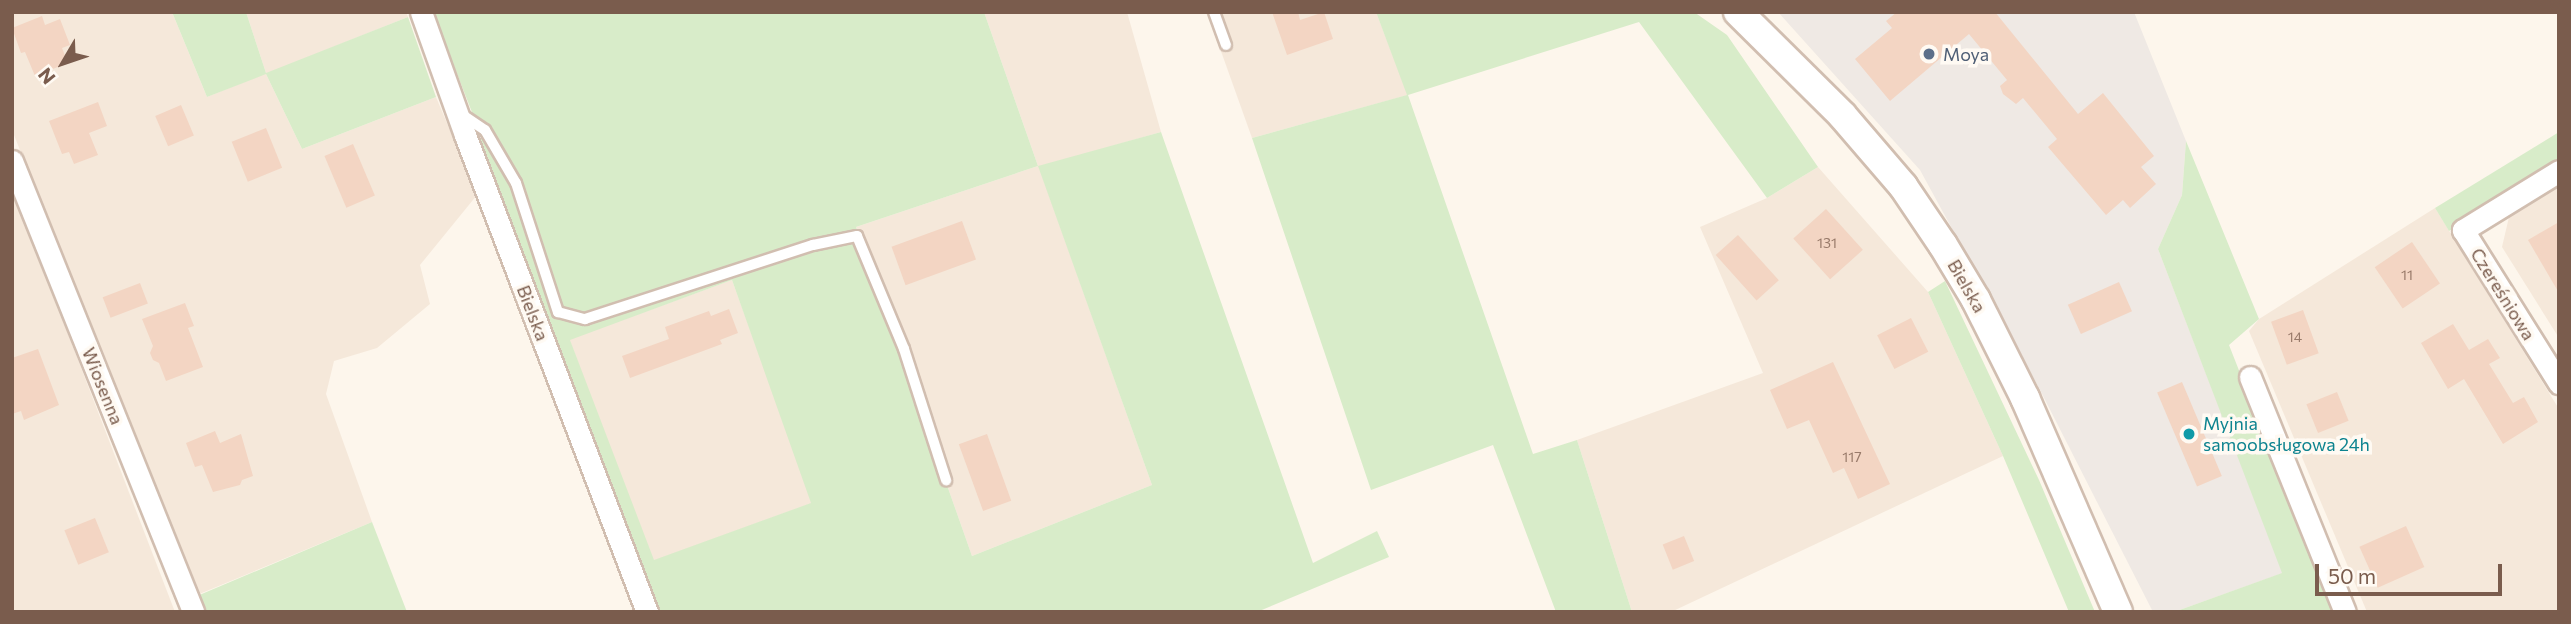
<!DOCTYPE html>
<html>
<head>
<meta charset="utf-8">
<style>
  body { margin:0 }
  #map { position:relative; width:2571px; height:624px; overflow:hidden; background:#fdf6ec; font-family:Commissioner,sans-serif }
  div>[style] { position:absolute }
  .residential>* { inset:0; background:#f5e8da; transform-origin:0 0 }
  .industrial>* { inset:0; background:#efe9e4 }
  .green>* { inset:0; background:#d8ecc9 }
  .building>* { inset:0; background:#f3d5c3; transform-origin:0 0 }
  .roads { filter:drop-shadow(2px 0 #d1beb0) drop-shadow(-2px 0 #d1beb0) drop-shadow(0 2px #d1beb0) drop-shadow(0 -2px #d1beb0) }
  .service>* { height:10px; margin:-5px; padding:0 5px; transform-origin:5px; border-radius:5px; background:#fff }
  .minor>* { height:21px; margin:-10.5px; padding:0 10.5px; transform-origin:10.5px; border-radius:10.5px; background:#fff }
  .tertiary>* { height:28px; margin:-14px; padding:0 14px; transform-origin:14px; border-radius:14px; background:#fff }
  .dots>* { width:19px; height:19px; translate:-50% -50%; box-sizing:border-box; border:4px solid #fffaf3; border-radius:50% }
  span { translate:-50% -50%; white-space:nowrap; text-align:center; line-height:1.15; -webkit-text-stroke:7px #fffaf3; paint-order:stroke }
  .number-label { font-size:14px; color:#987a6a }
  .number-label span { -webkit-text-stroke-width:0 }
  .service-label { font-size:18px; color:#4e5e75 }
  .left { translate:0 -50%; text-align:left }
  .street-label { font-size:18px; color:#7a5c4d }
  .culture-label { font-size:18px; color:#0d838f }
  .frame { position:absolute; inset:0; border:14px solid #7a5c4d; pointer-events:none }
  .north { position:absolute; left:28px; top:28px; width:70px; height:70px; -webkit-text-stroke:5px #fffaf3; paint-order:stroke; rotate:231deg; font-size:19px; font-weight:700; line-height:28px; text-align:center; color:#7a5c4d }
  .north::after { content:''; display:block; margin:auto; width:24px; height:32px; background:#7a5c4d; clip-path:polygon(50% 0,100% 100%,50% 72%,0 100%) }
  .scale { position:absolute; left:2315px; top:564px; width:187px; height:32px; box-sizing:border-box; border:4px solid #7a5c4d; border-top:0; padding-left:9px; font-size:21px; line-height:24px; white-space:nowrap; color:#7a5c4d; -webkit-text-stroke:5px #fffaf3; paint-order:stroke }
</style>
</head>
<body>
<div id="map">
  <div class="residential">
    <i style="clip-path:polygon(12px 12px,172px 12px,207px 97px,266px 73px,246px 12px,406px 12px,408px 17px,266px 74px,302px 149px,436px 97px,477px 195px,420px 265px,430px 304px,377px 348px,334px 361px,326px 394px,372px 522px,197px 595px,12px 130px)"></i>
    <i style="clip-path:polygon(984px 12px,1127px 12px,1161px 132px,1039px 167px,1152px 485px,972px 556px,856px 227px,1038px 166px)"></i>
    <i style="clip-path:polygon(1207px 12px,1376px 12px,1408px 95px,1252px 138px)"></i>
    <i style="clip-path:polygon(1818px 167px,1928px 292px,2003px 456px,1671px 612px,1632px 612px,1577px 440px,1763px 373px,1700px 227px,1767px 198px)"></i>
    <i style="clip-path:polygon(2559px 185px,2559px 338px,2502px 247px,2509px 217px)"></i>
    <i style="clip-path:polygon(12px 191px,60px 313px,175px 612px,12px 612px)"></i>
    <i style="clip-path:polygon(2435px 208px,2559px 409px,2559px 612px,2367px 612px,2249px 331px,2259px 319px)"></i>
    <i style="left:732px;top:280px;width:237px;height:173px;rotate:70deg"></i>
  </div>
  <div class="industrial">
    <i style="clip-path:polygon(1778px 12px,2134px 12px,2186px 141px,2182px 195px,2158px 249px,2283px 573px,2174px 612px,2153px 612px,2039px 388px,1920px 170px)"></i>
  </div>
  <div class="green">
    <i style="clip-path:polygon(172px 12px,246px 12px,266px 73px,408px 17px,436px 97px,302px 149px,266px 74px,207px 97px)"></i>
    <i style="clip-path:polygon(evenodd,433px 12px,984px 12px,1038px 166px,1161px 132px,1313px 563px,1377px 531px,1389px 557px,1257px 612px,656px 612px,476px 143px,482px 138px,433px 12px,1038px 166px,1152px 485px,972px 556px,856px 227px,1038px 166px,433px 12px,732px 280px,811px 503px,654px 560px,570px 340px,732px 280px)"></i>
    <i style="clip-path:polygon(1376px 12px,1694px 12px,1727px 35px,1818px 167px,1767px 198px,1639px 22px,1408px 95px,1533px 454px,1577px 440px,1632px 612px,1556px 612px,1493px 445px,1371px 490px,1252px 138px,1407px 95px)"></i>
    <i style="clip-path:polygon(2559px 132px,2559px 162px,2449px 231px,2435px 208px)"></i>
    <i style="clip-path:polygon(2186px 141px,2259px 319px,2229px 345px,2334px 612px,2174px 612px,2282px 573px,2158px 249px,2182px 195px)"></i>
    <i style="clip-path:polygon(1945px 281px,2039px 480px,2095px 612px,2069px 612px,2003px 456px,1928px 292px)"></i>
    <i style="clip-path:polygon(372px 522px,407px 612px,203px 612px,197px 596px)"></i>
  </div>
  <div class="building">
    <i style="clip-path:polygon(1272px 12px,1298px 12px,1300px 20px,1324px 12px,1333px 39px,1287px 55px)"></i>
    <i style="clip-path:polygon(1897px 12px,1995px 12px,2078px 114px,2103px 93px,2154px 156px,2141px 167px,2156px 184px,2130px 208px,2123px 200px,2106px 215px,2048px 147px,2057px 139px,2023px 98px,2016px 104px,2003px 94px,2000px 86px,2007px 80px,1969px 34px,1890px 101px,1855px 59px,1892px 28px,1886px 21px)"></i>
    <i style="clip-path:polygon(42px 16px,45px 25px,60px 19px,70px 45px,62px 48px,68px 63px,35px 76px,25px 52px,21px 53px,12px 28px)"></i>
    <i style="clip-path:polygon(98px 102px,107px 126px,89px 133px,98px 155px,74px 164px,69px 152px,62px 154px,49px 121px)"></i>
    <i style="left:181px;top:105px;width:33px;height:28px;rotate:67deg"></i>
    <i style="left:266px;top:128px;width:43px;height:37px;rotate:68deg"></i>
    <i style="left:353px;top:144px;width:56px;height:31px;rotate:67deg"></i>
    <i style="left:1826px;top:209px;width:55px;height:44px;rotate:48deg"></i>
    <i style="left:962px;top:221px;width:41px;height:75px;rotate:70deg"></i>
    <i style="clip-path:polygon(2559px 222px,2559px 293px,2528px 240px)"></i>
    <i style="left:1738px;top:235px;width:61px;height:30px;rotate:48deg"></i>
    <i style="left:2412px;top:242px;width:50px;height:45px;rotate:56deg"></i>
    <i style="left:2119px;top:282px;width:32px;height:56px;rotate:66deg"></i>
    <i style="left:140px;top:283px;width:22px;height:40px;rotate:69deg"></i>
    <i style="clip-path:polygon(185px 303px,194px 326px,188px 328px,203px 367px,166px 381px,159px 363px,153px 360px,150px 353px,153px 346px,142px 319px)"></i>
    <i style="clip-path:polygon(729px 309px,738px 333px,720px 340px,722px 344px,630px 378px,622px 356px,669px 339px,665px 327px,709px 311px,711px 316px)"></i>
    <i style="left:2303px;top:310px;width:46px;height:34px;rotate:70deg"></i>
    <i style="left:1911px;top:318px;width:38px;height:38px;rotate:63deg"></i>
    <i style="clip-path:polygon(2453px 324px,2469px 350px,2488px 339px,2500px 358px,2489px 364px,2513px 403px,2524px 397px,2538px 422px,2503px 444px,2464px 379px,2448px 389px,2421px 343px)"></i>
    <i style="clip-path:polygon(38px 349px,59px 405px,24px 420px,21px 411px,12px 414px,12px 358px)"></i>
    <i style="clip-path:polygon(1833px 362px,1890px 484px,1858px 499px,1844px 468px,1833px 473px,1809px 420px,1787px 429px,1770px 390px)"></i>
    <i style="left:2182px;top:382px;width:102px;height:27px;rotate:67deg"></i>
    <i style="left:2337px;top:392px;width:31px;height:33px;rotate:68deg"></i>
    <i style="clip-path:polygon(215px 431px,220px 443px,241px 434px,253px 476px,242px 480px,240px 485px,213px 492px,202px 465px,195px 467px,186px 443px)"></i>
    <i style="left:987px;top:434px;width:71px;height:30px;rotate:70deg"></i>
    <i style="left:95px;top:518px;width:37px;height:33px;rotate:68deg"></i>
    <i style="left:2406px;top:526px;width:45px;height:51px;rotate:66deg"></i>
    <i style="left:1684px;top:536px;width:27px;height:23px;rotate:68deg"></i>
  </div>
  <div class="roads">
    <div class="service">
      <i style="left:1214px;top:12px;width:35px;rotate:70deg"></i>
      <i style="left:461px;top:114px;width:29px;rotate:34deg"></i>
      <i style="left:485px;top:130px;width:61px;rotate:59.7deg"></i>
      <i style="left:516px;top:183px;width:136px;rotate:72deg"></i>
      <i style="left:558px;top:312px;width:28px;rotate:15deg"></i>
      <i style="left:585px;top:319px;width:240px;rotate:-18deg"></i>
      <i style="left:813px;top:245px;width:45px;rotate:-11.6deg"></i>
      <i style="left:857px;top:236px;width:122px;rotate:67.4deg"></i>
      <i style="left:904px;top:349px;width:138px;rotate:72.2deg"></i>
    </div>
    <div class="minor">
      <i style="left:421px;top:12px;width:131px;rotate:70.3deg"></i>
      <i style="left:465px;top:135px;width:511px;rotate:69.12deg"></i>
      <i style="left:12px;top:161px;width:486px;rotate:68.1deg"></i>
      <i style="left:2559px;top:171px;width:113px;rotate:148.4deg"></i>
      <i style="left:2463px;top:230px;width:181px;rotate:57.9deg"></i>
      <i style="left:2250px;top:377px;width:253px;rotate:68deg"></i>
    </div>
    <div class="tertiary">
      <i style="left:1738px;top:12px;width:146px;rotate:44.7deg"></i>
      <i style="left:1842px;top:115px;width:94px;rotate:49.3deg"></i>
      <i style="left:1903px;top:186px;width:71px;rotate:55.9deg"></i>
      <i style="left:1943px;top:245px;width:64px;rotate:59deg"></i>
      <i style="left:1976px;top:300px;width:110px;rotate:63.4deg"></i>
      <i style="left:2025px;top:398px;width:233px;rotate:66.5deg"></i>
    </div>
  </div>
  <div class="dots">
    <i style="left:1929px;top:54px;background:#5c6f8a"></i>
    <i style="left:2189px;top:434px;background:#0f9aa8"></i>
  </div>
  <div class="number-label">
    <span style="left:1827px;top:243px">131</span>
    <span style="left:2407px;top:275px">11</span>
    <span style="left:2295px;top:337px">14</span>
    <span style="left:1852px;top:457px">117</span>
  </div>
  <div class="service-label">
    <span class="left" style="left:1943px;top:54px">Moya</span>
  </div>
  <div class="street-label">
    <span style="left:1967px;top:286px;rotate:60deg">Bielska</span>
    <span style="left:2503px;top:294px;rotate:58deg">Czereśniowa</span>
    <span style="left:533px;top:313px;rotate:69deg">Bielska</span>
    <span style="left:103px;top:386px;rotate:68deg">Wiosenna</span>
  </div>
  <div class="culture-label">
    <span class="left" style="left:2203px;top:434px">Myjnia<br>samoobsługowa 24h</span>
  </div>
  <div class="frame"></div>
  <div class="north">N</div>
  <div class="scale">50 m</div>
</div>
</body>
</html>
